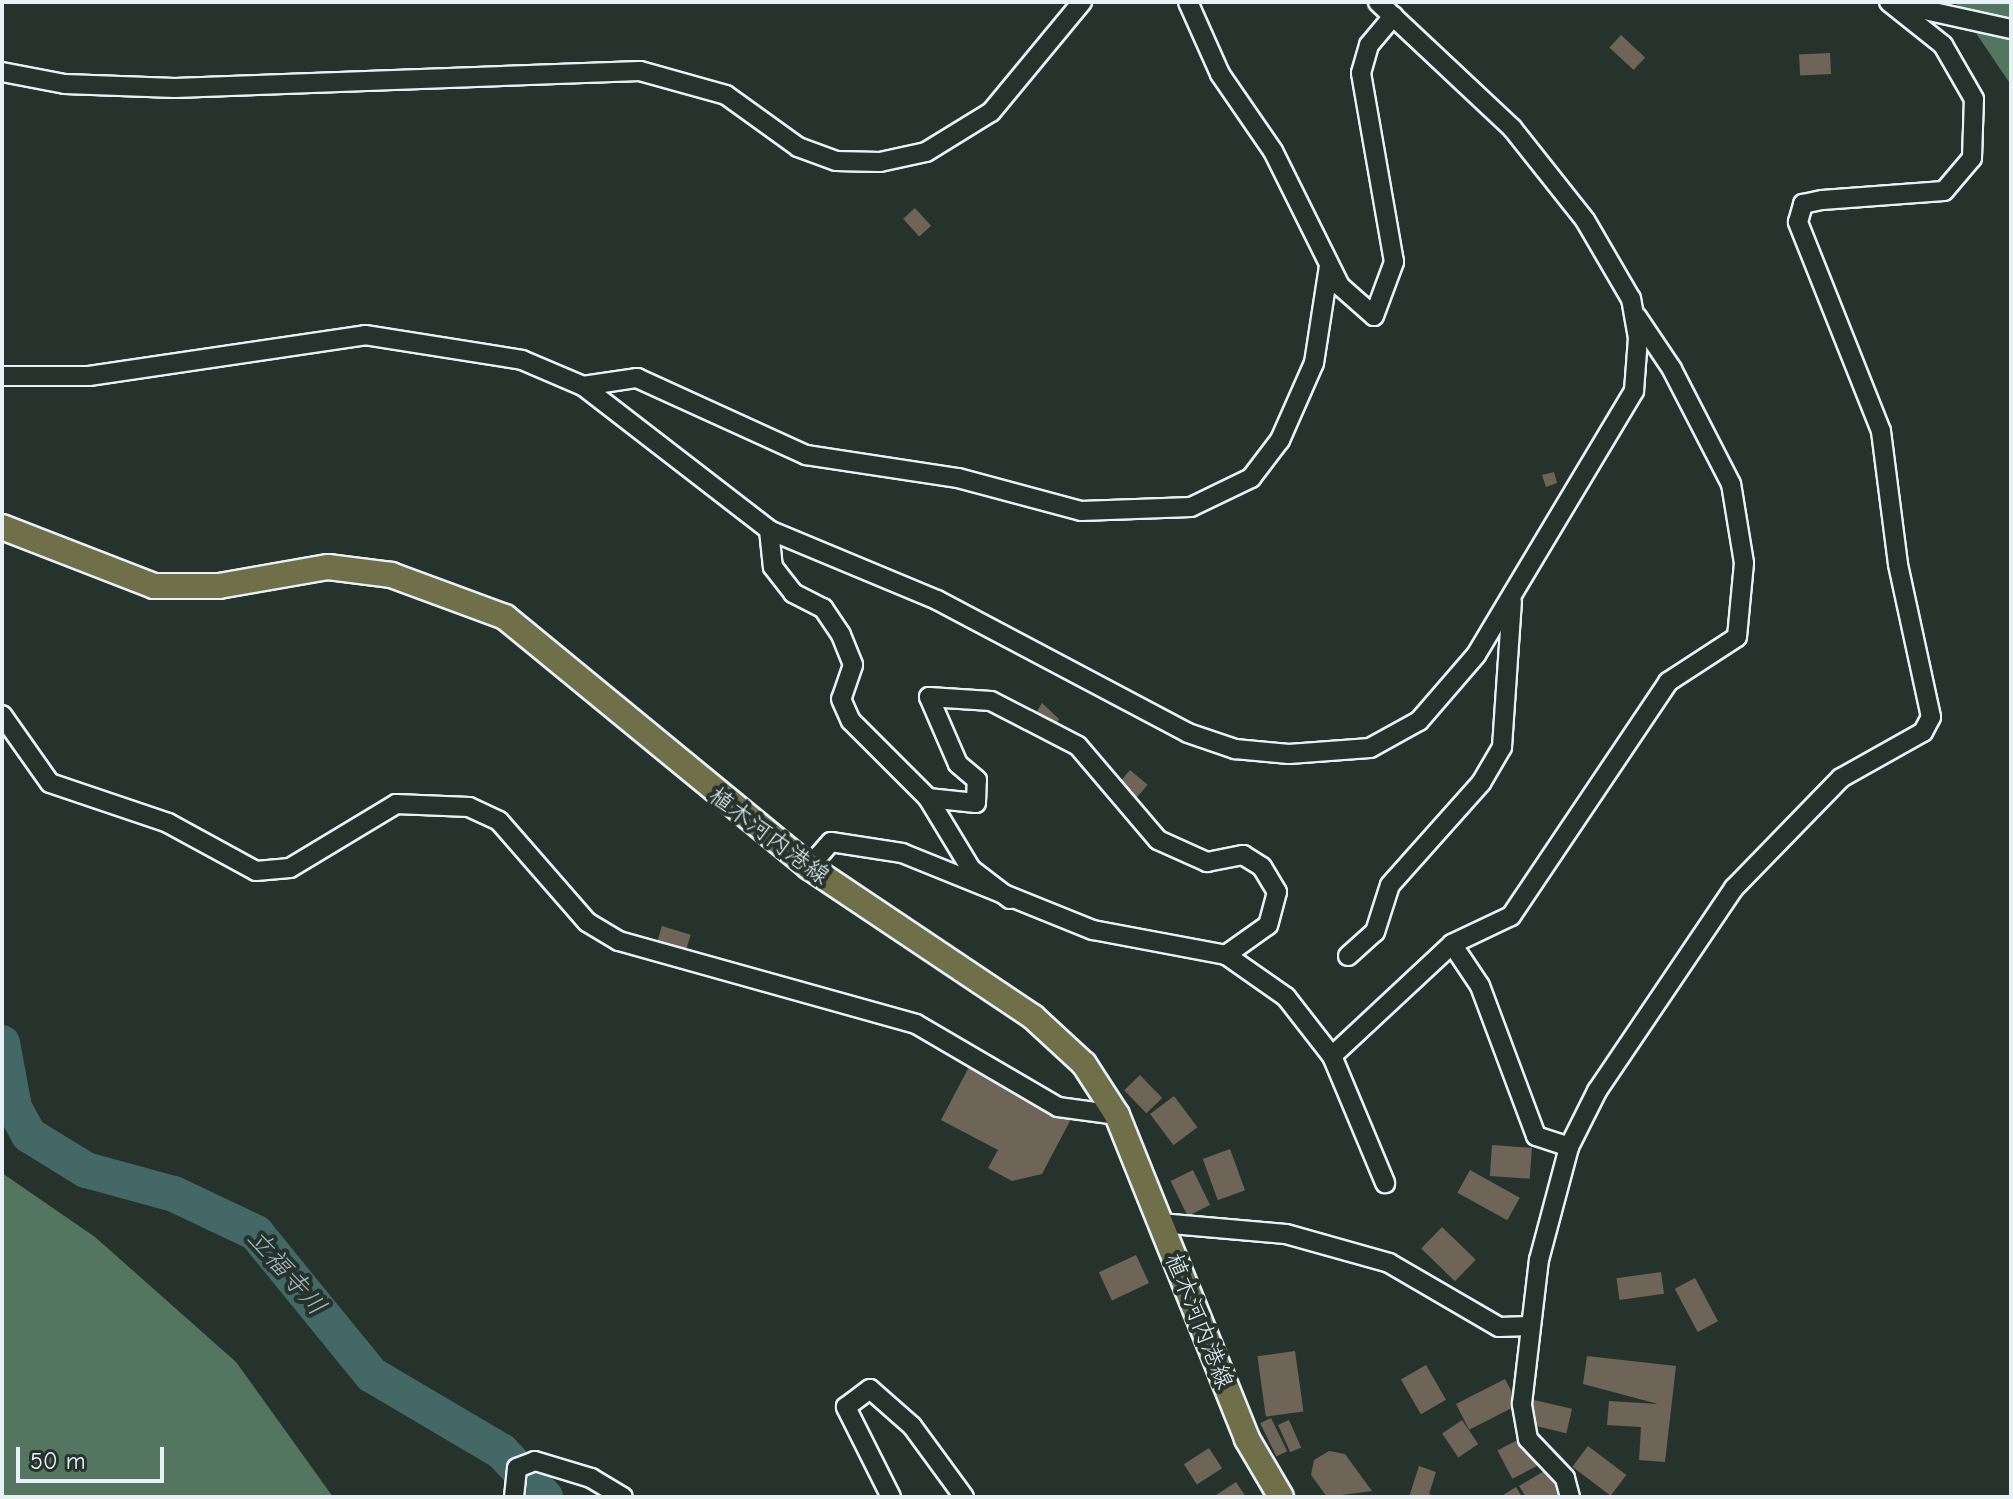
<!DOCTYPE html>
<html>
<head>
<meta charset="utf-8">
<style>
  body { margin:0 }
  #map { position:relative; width:2013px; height:1499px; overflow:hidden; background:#26332d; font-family:"Comic Neue","Klee One",sans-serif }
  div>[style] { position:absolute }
  .green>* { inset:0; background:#547660 }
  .river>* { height:36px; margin:-18px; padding:0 18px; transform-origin:18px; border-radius:18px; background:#436866 }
  .building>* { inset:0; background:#6e6457; transform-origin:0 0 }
  .roads { filter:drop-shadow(2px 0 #e8f1f8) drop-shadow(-2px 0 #e8f1f8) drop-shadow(0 2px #e8f1f8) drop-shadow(0 -2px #e8f1f8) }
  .minor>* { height:18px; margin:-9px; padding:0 9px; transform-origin:9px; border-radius:9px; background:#26332d }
  .major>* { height:24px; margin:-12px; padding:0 12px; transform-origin:12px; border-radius:12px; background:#6f704a }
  span { translate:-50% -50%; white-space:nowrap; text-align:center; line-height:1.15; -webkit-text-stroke:8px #26332d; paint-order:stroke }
  .street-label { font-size:24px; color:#e8f1f8 }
  .water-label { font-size:26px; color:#a6babe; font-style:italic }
  .frame { position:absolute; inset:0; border:4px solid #e8f1f8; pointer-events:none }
  .scale { position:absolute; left:16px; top:1447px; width:148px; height:36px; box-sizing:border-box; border:4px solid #e8f1f8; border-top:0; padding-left:10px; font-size:24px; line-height:28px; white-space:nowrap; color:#e8f1f8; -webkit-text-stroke:6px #26332d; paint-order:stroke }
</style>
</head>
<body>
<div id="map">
  <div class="green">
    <i style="clip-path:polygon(1955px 2px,2011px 2px,2011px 85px)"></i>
    <i style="clip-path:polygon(2px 1173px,95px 1237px,236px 1362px,333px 1497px,2px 1497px)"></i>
  </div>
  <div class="river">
    <i style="left:2px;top:1043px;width:66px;rotate:79.5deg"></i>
    <i style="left:14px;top:1108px;width:31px;rotate:61deg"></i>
    <i style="left:29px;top:1135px;width:67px;rotate:31.6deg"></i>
    <i style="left:86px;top:1170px;width:91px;rotate:15.3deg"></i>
    <i style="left:174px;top:1194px;width:91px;rotate:25.4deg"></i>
    <i style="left:256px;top:1233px;width:183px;rotate:50.8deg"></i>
    <i style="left:372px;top:1375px;width:150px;rotate:30.5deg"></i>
    <i style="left:501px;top:1451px;width:64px;rotate:46.3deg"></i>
  </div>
  <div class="building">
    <i style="left:1621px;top:35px;width:33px;height:17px;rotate:43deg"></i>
    <i style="left:1830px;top:53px;width:21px;height:31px;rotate:87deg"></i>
    <i style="left:915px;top:208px;width:24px;height:16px;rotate:48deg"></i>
    <i style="clip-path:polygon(1554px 472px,1557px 483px,1546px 487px,1542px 475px)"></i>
    <i style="clip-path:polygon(1042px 703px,1059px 719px,1054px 728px,1037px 711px)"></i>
    <i style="left:1130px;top:770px;width:23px;height:21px;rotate:40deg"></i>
    <i style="left:662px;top:926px;width:30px;height:15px;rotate:17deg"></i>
    <i style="clip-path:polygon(970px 1065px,1071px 1119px,1042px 1174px,1012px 1181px,988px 1168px,998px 1150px,941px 1120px)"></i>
    <i style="left:1140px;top:1075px;width:32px;height:22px;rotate:46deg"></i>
    <i style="left:1174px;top:1096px;width:39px;height:30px;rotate:53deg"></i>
    <i style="left:1492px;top:1145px;width:40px;height:31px;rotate:4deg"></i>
    <i style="left:1230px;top:1149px;width:44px;height:29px;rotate:70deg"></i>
    <i style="left:1193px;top:1170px;width:39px;height:25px;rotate:64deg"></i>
    <i style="left:1470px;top:1170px;width:57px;height:26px;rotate:29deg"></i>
    <i style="left:1442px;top:1227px;width:47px;height:30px;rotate:44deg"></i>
    <i style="left:1136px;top:1255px;width:31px;height:41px;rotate:65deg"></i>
    <i style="left:1661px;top:1272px;width:22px;height:45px;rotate:82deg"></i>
    <i style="left:1695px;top:1278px;width:49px;height:23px;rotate:62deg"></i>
    <i style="left:1295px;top:1351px;width:61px;height:38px;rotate:82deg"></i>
    <i style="clip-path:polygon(1587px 1356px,1676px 1366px,1665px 1462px,1639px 1460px,1641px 1427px,1607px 1425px,1609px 1401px,1658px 1404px,1583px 1384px)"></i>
    <i style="left:1426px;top:1365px;width:40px;height:29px;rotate:60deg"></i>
    <i style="left:1505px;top:1379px;width:29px;height:55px;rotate:63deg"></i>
    <i style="left:1534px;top:1400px;width:39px;height:25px;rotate:13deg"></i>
    <i style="left:1271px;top:1418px;width:37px;height:12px;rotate:64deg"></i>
    <i style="left:1289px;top:1420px;width:30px;height:12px;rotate:66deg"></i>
    <i style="left:1462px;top:1420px;width:29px;height:24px;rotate:56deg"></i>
    <i style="left:1523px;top:1437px;width:32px;height:29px;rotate:62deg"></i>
    <i style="left:1588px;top:1446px;width:48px;height:26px;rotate:37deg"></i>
    <i style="left:1209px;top:1448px;width:24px;height:30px;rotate:57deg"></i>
    <i style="clip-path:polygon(1329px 1451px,1345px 1454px,1372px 1491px,1327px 1497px,1311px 1475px,1314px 1460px)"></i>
    <i style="clip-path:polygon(1419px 1466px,1436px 1472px,1429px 1494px,1437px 1497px,1409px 1497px)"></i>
    <i style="clip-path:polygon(1546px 1470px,1562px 1495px,1526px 1497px,1519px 1486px)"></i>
    <i style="clip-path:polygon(1236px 1482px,1246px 1497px,1213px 1497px)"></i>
    <i style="clip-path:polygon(1516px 1487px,1522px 1497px,1500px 1497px)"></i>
  </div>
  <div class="roads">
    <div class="minor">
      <i style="left:1188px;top:2px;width:79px;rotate:66deg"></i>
      <i style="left:1220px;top:74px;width:93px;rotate:55.5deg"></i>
      <i style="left:1273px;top:151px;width:151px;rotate:63.6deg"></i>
      <i style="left:1340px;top:286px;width:45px;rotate:41.4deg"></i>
      <i style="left:1374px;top:316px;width:58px;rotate:-69.7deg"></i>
      <i style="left:1394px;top:262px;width:192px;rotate:-99.9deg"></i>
      <i style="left:1361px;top:73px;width:29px;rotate:-74deg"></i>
      <i style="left:1369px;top:45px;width:38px;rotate:-50deg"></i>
      <i style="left:1897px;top:4px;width:117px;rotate:12.4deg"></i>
      <i style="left:2px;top:72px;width:64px;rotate:10.8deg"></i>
      <i style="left:65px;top:84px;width:110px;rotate:2.1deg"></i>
      <i style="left:175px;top:88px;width:465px;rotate:-2.1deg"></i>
      <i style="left:640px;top:71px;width:89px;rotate:15.6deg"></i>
      <i style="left:726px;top:95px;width:89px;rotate:35.8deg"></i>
      <i style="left:798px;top:147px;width:40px;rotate:20.2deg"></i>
      <i style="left:836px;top:161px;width:44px;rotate:1.3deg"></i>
      <i style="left:880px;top:162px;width:47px;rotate:-12.3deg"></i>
      <i style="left:926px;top:152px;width:76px;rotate:-31.6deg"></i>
      <i style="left:991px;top:112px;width:143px;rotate:-50.4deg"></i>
      <i style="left:2px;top:376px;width:87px"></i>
      <i style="left:89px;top:376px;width:279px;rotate:-8.4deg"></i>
      <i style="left:365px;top:335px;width:159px;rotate:9deg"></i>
      <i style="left:522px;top:360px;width:66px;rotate:23.1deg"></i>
      <i style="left:583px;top:386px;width:235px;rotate:37.7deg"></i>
      <i style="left:769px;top:530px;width:182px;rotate:22.6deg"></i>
      <i style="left:937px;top:600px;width:284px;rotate:27.9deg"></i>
      <i style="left:1188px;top:733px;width:50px;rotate:18.8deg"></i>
      <i style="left:1235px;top:749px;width:54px;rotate:5.3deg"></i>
      <i style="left:1289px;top:754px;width:81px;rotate:-4.2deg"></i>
      <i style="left:1370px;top:748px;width:56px;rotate:-28.9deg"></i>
      <i style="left:1419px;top:721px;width:87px;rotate:-49.2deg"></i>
      <i style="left:1476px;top:655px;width:308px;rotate:-59.1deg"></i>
      <i style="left:1634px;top:391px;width:53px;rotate:-85.7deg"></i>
      <i style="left:1638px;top:338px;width:40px;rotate:-100deg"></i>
      <i style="left:1631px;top:299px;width:91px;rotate:-120.2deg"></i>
      <i style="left:1585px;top:220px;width:117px;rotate:-128.4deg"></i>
      <i style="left:1512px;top:128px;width:184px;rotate:-136.8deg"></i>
      <i style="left:583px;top:386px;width:55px;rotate:-8.4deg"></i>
      <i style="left:637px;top:378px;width:186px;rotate:24.5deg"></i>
      <i style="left:806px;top:455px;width:154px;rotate:8.6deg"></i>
      <i style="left:958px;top:478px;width:127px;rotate:15deg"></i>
      <i style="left:1081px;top:511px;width:110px;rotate:-2.1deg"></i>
      <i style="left:1191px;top:507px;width:67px;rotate:-25.8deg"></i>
      <i style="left:1251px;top:478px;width:48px;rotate:-52.7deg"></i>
      <i style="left:1280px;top:440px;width:84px;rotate:-66.2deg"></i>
      <i style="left:1314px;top:363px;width:98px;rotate:-81.2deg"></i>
      <i style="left:769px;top:530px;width:37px;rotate:84deg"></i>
      <i style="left:773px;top:567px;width:33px;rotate:52deg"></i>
      <i style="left:793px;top:593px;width:34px;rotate:27deg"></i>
      <i style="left:823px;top:608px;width:32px;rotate:56deg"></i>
      <i style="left:841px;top:635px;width:32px;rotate:68deg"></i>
      <i style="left:853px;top:665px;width:36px;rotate:109deg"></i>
      <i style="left:841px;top:699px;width:24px;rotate:66deg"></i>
      <i style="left:851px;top:721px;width:109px;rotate:45deg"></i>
      <i style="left:2px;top:715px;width:83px;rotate:54.8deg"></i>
      <i style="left:50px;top:783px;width:125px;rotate:18.7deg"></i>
      <i style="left:168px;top:823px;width:100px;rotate:28.6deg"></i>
      <i style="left:256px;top:871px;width:34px;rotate:-5deg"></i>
      <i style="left:290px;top:868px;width:124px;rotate:-31.1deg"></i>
      <i style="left:396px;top:804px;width:73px;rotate:2.4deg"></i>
      <i style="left:469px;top:807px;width:33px;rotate:25deg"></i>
      <i style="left:499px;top:821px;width:134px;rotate:48.9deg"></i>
      <i style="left:587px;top:922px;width:37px;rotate:31deg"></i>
      <i style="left:619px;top:941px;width:308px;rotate:15.6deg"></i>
      <i style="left:916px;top:1024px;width:164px;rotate:30.3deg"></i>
      <i style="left:1058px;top:1107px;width:60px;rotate:7.7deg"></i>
      <i style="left:809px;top:867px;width:33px;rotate:-49deg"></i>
      <i style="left:831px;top:842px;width:72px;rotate:8.8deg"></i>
      <i style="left:902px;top:853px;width:206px;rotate:22deg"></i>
      <i style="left:1093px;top:930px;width:135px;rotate:10.6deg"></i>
      <i style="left:1226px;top:955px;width:73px;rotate:35deg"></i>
      <i style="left:1286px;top:997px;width:75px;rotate:52.1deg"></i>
      <i style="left:1332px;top:1056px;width:138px;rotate:67.3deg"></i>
      <i style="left:1010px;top:899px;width:49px;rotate:-142.4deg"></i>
      <i style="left:971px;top:869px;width:83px;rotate:-121.2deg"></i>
      <i style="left:928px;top:798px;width:48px;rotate:5.9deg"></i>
      <i style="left:976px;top:803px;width:23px;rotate:-88deg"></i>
      <i style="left:977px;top:780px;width:25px;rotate:-140deg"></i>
      <i style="left:958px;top:764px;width:73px;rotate:-113.4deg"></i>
      <i style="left:929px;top:697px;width:62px;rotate:3.7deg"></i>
      <i style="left:991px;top:701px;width:42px;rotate:27.2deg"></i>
      <i style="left:1028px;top:720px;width:56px;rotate:27.5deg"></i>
      <i style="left:1078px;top:746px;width:123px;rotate:49.6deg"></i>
      <i style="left:1158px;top:840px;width:54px;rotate:24.2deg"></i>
      <i style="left:1207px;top:862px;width:37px;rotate:-11deg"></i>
      <i style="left:1243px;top:855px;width:22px;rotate:32deg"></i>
      <i style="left:1262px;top:867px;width:29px;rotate:59deg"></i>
      <i style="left:1277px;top:892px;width:34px;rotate:105deg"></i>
      <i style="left:1268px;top:925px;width:52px;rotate:144.5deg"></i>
      <i style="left:1452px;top:944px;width:50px;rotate:56.3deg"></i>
      <i style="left:1480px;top:986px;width:160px;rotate:69.5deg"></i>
      <i style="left:1536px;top:1136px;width:35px;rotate:18deg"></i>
      <i style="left:1348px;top:956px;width:36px;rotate:-42deg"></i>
      <i style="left:1375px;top:932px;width:49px;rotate:-72.3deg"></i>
      <i style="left:1390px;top:885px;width:137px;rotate:-48.3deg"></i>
      <i style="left:1481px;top:783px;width:42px;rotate:-59.7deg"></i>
      <i style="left:1502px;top:747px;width:146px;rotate:-86.1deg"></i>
      <i style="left:1332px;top:1056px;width:164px;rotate:-43deg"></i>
      <i style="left:1452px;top:944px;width:65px;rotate:-25.4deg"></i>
      <i style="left:1511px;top:916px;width:282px;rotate:-56.1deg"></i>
      <i style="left:1668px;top:682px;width:82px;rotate:-33.1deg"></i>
      <i style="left:1737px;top:637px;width:74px;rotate:-84.6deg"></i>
      <i style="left:1744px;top:563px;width:80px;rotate:-99.3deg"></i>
      <i style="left:1731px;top:484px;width:129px;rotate:-117.2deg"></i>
      <i style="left:1672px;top:369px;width:63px;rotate:-123.9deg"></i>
      <i style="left:1160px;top:1223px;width:126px;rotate:5deg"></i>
      <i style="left:1286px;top:1234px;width:107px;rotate:15.7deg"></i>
      <i style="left:1389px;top:1263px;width:127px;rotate:30.2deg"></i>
      <i style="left:1499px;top:1327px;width:31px;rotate:-2deg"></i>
      <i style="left:514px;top:1497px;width:29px;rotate:-84deg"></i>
      <i style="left:517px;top:1468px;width:19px;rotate:-21deg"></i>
      <i style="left:535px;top:1461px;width:59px;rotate:16.9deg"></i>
      <i style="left:591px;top:1478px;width:37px;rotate:31deg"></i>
      <i style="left:891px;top:1497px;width:101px;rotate:-116.6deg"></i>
      <i style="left:846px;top:1407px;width:30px;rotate:-37deg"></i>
      <i style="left:870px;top:1389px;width:56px;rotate:41.4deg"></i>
      <i style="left:912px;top:1426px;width:88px;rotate:53.8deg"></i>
      <i style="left:1570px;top:1497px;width:20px;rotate:-105deg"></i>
      <i style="left:1565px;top:1478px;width:54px;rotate:-133.5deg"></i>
      <i style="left:1528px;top:1439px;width:36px;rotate:-100deg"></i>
      <i style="left:1522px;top:1404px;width:145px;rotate:-83.3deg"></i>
      <i style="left:1539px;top:1260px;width:117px;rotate:-75.1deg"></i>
      <i style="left:1569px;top:1147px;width:63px;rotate:-63.4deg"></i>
      <i style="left:1597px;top:1091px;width:245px;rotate:-56deg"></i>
      <i style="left:1734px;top:888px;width:153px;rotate:-45.8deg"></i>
      <i style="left:1841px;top:778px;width:94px;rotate:-29.3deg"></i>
      <i style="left:1923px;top:732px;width:17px;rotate:-62deg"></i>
      <i style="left:1931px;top:717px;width:157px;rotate:-102.2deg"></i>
      <i style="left:1898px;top:564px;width:134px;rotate:-97.3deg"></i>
      <i style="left:1881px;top:431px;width:225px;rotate:-111.7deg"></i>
      <i style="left:1798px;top:222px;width:19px;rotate:-74deg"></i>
      <i style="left:1803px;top:204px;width:19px;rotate:-12deg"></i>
      <i style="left:1822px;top:200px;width:122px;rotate:-4.2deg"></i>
      <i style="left:1944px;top:191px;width:43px;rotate:-49.7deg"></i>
      <i style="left:1972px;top:158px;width:59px;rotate:-88.1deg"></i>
      <i style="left:1974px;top:99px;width:62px;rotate:-119.9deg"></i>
      <i style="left:1943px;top:45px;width:69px;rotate:-141.5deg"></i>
    </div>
    <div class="major">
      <i style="left:2px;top:527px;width:163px;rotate:21.2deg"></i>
      <i style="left:154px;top:586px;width:65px"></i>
      <i style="left:219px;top:586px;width:111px;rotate:-9.9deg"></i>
      <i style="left:328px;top:567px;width:64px;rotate:7.2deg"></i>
      <i style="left:391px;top:575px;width:121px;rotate:20.2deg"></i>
      <i style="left:505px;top:617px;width:394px;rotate:39.4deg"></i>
      <i style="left:809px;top:867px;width:270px;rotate:33.8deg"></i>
      <i style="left:1033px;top:1017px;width:69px;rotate:42.7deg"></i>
      <i style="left:1084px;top:1064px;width:61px;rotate:57.1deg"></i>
      <i style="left:1117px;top:1115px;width:349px;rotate:68.1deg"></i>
      <i style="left:1247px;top:1439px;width:67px;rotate:59.6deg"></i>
    </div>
  </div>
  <div class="street-label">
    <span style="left:769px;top:836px;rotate:37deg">植木河内港線</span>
    <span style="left:1199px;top:1321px;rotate:68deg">植木河内港線</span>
  </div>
  <div class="water-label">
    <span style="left:286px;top:1273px;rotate:49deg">立福寺川</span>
  </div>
  <div class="frame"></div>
  <div class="scale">50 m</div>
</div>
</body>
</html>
